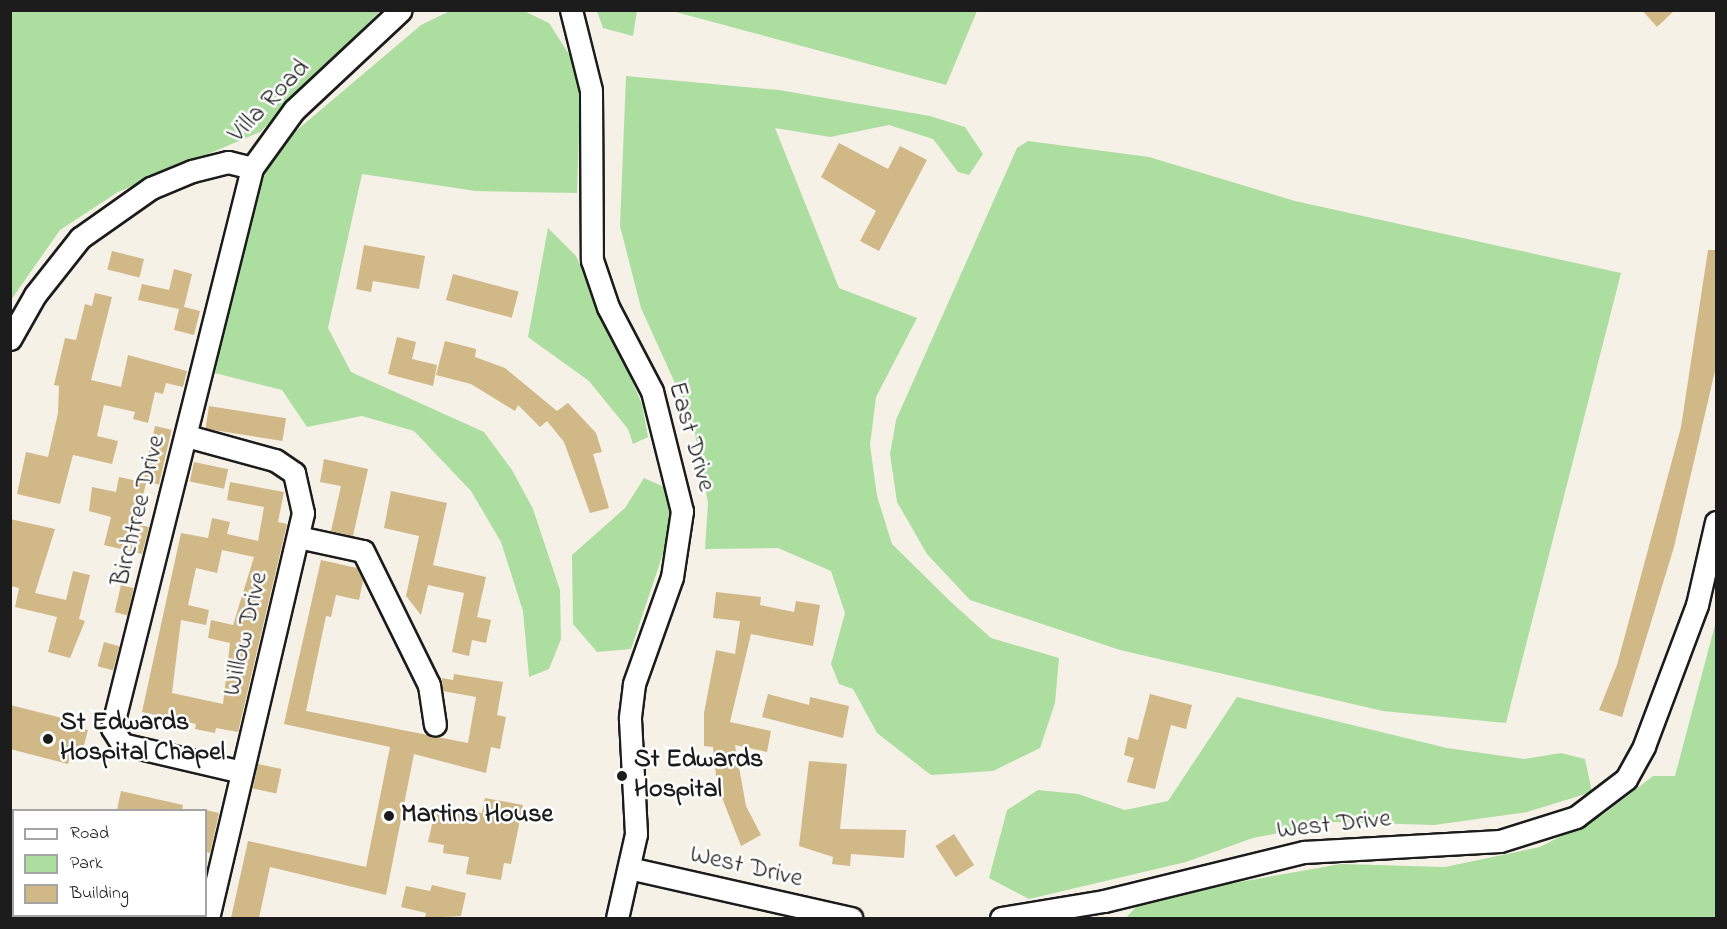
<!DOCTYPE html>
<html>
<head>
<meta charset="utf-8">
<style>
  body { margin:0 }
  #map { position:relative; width:1727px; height:929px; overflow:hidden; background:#f6f1e7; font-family:"Indie Flower",sans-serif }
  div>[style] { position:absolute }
  .green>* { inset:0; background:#acde9f }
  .building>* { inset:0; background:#d0b887; transform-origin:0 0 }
  .roads { filter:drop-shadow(2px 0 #1c1c1c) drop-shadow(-2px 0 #1c1c1c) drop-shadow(0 2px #1c1c1c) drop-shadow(0 -2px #1c1c1c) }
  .minor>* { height:21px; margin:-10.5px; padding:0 10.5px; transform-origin:10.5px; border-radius:10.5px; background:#fff }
  .dots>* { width:16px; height:16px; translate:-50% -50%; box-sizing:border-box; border:3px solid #fff; border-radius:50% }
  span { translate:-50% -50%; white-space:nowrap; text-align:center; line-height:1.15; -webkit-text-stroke:5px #fff; paint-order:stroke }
  .street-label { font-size:26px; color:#1c1c1c }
  .poi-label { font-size:26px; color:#1c1c1c; font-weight:700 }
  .left { translate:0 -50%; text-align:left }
  .frame { position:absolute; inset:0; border:12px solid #1c1c1c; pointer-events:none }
  .legend { position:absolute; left:12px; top:809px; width:195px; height:108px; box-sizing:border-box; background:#fff; border:2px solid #a4a4a4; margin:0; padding:8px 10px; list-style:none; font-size:18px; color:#1c1c1c }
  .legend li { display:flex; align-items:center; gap:12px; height:30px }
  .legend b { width:30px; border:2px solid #a4a4a4 }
</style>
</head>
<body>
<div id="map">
  <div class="green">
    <i style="clip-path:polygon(452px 10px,524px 11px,549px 23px,581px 73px,577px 193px,476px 191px,362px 174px,328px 328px,351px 372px,484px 432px,512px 470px,533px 509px,560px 590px,561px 639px,549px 669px,529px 677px,523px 611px,501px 542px,471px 491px,414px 431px,362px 416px,307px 427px,282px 390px,215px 373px,248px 213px,277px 147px,421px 25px)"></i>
    <i style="clip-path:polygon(11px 11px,380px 11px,260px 132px,118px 192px,60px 230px,11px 300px)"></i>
    <i style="clip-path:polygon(597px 11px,637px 11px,633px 36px,603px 28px)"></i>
    <i style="clip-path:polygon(672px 11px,977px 11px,946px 85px)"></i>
    <i style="clip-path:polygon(626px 76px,779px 90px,930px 116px,965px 127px,983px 154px,969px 175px,958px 172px,933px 139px,889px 125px,830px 137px,775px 128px,839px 288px,917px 318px,876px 397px,870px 445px,877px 496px,892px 544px,952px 603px,991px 638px,1059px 658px,1055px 703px,1040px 748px,993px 771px,931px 775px,877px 733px,853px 689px,839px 684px,831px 664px,845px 613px,831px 571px,778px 548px,705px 549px,708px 503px,693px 423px,641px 308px,620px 226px)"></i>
    <i style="clip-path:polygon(1028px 141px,1149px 157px,1295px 201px,1621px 273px,1506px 723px,1383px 711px,1120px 650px,970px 600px,927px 554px,897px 502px,890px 454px,896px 420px,1017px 148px)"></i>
    <i style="clip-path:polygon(548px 228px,576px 256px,642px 404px,648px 437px,633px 444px,628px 429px,589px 381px,528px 337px)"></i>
    <i style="clip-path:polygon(644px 478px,673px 491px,669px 536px,631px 649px,597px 652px,573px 624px,572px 555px,625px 508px)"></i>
    <i style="clip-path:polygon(1716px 621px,1716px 918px,1126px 918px,1143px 899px,1341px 864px,1445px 867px,1540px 847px,1604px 814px,1653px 776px,1675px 776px)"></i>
    <i style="clip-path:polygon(1237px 697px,1447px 748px,1524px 759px,1561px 753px,1585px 759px,1592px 792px,1527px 812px,1434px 825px,1335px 822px,1253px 838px,1186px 862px,1029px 899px,989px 878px,1007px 810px,1038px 790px,1078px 794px,1125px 810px,1168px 801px)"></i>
  </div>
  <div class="building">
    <i style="clip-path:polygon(1642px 10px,1675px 10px,1657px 27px)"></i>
    <i style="clip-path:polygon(839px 143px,888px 169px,900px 146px,927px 160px,879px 251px,860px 241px,876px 211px,821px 177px)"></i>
    <i style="clip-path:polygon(364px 245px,425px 256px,419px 289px,373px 281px,371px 292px,356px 289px)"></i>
    <i style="clip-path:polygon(1708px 250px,1716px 250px,1715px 371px,1674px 547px,1622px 717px,1599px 710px,1617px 665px,1681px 427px)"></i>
    <i style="left:112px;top:251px;width:33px;height:19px;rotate:14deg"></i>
    <i style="clip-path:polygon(174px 269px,192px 274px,184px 307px,200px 311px,194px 335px,174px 330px,179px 309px,138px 300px,142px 284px,169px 290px)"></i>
    <i style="left:453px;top:274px;width:68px;height:27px;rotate:15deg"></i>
    <i style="clip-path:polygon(95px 293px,112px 297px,91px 380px,121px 387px,128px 355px,187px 371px,183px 387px,166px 383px,163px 394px,155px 392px,148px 423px,133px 419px,135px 412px,104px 405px,97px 436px,118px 441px,112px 464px,73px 455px,60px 504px,17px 494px,26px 452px,48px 457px,58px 413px,59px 386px,54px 385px,65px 338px,76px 340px,85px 304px,92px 306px)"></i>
    <i style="clip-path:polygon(397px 337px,416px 342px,412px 359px,437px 365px,433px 386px,388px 374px)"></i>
    <i style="clip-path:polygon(445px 341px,476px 349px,475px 357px,505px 368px,557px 411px,568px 403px,596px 433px,602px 452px,593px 454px,609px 508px,590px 513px,564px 442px,547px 421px,540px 427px,518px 405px,515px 411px,471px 384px,436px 375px)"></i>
    <i style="left:209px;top:406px;width:78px;height:23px;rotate:9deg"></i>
    <i style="left:155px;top:426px;width:17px;height:56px;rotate:13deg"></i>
    <i style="clip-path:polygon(324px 459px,368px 469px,353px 536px,331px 531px,341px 486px,320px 482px)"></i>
    <i style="left:194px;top:462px;width:35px;height:20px;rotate:12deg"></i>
    <i style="clip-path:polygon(119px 477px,146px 483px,136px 524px,149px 527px,142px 554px,104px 545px,111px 517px,89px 511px,92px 487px,116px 492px)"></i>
    <i style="clip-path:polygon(evenodd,230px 482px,284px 492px,278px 522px,287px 524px,238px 732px,216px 728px,215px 733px,195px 729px,196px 724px,142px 712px,181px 533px,208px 538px,212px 518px,230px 522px,227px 534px,258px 541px,264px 507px,227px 500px,230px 482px,222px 550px,254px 557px,233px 625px,211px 620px,208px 638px,230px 643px,223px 704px,172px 693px,181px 620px,206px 625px,209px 610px,188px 605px,196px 568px,217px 573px,222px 550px)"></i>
    <i style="clip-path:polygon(391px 491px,447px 503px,433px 565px,486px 577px,477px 617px,491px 620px,486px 643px,472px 640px,469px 656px,452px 652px,464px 593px,428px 585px,421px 615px,406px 596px,419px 536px,384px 528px)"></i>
    <i style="clip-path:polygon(10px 519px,55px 529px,35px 593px,66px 600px,73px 571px,90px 575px,79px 619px,85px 621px,70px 658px,48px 652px,57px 617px,15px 607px,19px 588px,11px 586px)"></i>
    <i style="clip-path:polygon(321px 560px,357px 568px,363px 581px,359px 600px,336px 595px,331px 617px,326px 616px,306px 711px,468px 743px,476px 697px,443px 691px,442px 678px,453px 680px,454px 674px,503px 682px,497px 715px,506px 717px,500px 749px,491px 747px,486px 773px,414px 754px,386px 895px,270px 867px,259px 918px,231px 918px,248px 841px,366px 867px,390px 747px,284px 724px)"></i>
    <i style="left:121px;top:585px;width:13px;height:28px;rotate:13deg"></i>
    <i style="clip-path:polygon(716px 592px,761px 597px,760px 605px,794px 612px,796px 601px,820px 605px,813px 646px,751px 634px,730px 722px,771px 731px,767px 752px,735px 745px,746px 806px,761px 835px,741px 846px,717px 785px,713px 747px,704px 746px,704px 713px,716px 650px,735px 654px,740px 621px,713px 618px)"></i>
    <i style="left:104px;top:642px;width:16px;height:25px;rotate:15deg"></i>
    <i style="clip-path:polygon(768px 694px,809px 705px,810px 697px,849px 706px,843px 738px,762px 717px)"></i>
    <i style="clip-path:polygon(1150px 694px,1192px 705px,1186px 729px,1171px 725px,1155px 789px,1127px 782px,1134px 758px,1124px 755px,1128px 737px,1138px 740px)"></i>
    <i style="clip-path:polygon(10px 705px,78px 722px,77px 727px,88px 730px,81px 756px,71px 754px,68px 764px,10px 749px)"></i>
    <i style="clip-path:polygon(809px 761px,847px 764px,840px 829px,906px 830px,904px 858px,851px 854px,850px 866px,832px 864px,833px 857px,799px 846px)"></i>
    <i style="left:258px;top:764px;width:24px;height:25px;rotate:12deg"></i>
    <i style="clip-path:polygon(121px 791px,183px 805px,182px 810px,117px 810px)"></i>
    <i style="clip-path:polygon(485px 798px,523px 805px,511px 864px,504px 863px,501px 880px,466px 874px,469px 857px,443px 853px,444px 845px,428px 842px,436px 807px,482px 813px)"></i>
    <i style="clip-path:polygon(206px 810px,219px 813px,210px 853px,206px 852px)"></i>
    <i style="left:954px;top:834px;width:37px;height:22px;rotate:57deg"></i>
    <i style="clip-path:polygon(432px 885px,466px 893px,461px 916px,425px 918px,426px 913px,401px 907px,406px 886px,430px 891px)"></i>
  </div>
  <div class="roads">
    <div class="minor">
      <i style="left:571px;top:10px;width:82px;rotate:76deg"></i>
      <i style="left:591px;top:90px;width:170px;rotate:89.7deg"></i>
      <i style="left:592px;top:260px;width:50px;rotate:71.2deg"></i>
      <i style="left:608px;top:307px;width:95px;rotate:62.4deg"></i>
      <i style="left:652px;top:391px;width:124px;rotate:76deg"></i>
      <i style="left:682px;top:511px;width:67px;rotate:98.6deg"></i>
      <i style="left:672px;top:577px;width:114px;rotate:109.6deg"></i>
      <i style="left:634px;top:684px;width:35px;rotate:97deg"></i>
      <i style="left:630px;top:719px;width:115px;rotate:87deg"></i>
      <i style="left:636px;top:834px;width:86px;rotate:102.7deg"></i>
      <i style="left:10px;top:339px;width:51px;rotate:-60.4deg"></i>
      <i style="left:35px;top:295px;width:73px;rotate:-51.7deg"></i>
      <i style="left:80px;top:238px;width:87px;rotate:-35.2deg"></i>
      <i style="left:151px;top:188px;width:44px;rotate:-22.5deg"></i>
      <i style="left:192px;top:171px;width:37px;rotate:-14deg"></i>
      <i style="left:228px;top:162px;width:25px;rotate:14deg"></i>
      <i style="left:252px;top:168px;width:72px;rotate:-54.1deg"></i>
      <i style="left:294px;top:110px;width:146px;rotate:-43.1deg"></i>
      <i style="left:187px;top:436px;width:91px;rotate:15.3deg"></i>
      <i style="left:275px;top:460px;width:23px;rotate:34deg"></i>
      <i style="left:294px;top:473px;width:41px;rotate:77.3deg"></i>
      <i style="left:303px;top:513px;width:416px;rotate:103.2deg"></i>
      <i style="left:298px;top:537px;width:66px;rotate:12.2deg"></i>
      <i style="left:363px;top:551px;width:149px;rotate:63.8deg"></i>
      <i style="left:429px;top:685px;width:40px;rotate:81.5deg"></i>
      <i style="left:242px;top:772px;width:123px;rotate:-166.9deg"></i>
      <i style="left:122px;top:744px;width:19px;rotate:-122deg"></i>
      <i style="left:112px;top:728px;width:577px;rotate:-75.96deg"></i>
      <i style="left:629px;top:868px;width:228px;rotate:12.7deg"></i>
      <i style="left:1001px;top:918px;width:104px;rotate:-9.4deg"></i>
      <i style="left:1104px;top:901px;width:206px;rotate:-13.8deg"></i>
      <i style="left:1304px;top:852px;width:196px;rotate:-3.2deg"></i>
      <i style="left:1500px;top:841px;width:80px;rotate:-17.5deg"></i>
      <i style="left:1576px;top:817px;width:63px;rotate:-37.2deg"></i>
      <i style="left:1626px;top:779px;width:38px;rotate:-61deg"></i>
      <i style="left:1644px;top:746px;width:151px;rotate:-69.4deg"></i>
      <i style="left:1697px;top:605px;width:85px;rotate:-77.1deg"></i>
    </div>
  </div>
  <div class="dots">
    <i style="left:48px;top:739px;background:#1c1c1c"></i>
    <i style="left:622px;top:776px;background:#1c1c1c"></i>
    <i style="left:389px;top:816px;background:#1c1c1c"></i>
  </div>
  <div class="street-label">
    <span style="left:270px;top:102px;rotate:-46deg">Villa Road</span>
    <span style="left:690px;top:437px;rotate:74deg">East Drive</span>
    <span style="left:140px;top:511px;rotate:-76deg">Birchtree Drive</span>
    <span style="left:247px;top:634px;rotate:-77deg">Willow Drive</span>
    <span style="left:1334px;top:826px;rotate:-6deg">West Drive</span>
    <span style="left:746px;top:868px;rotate:13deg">West Drive</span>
  </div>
  <div class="poi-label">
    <span class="left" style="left:60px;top:739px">St Edwards<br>Hospital Chapel</span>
    <span class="left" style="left:634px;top:776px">St Edwards<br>Hospital</span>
    <span class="left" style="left:401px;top:816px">Martins House</span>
  </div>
  <div class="frame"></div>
  <ul class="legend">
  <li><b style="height:8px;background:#fff"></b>Road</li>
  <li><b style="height:16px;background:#acde9f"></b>Park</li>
  <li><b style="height:16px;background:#d0b887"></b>Building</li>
  </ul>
</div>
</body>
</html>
